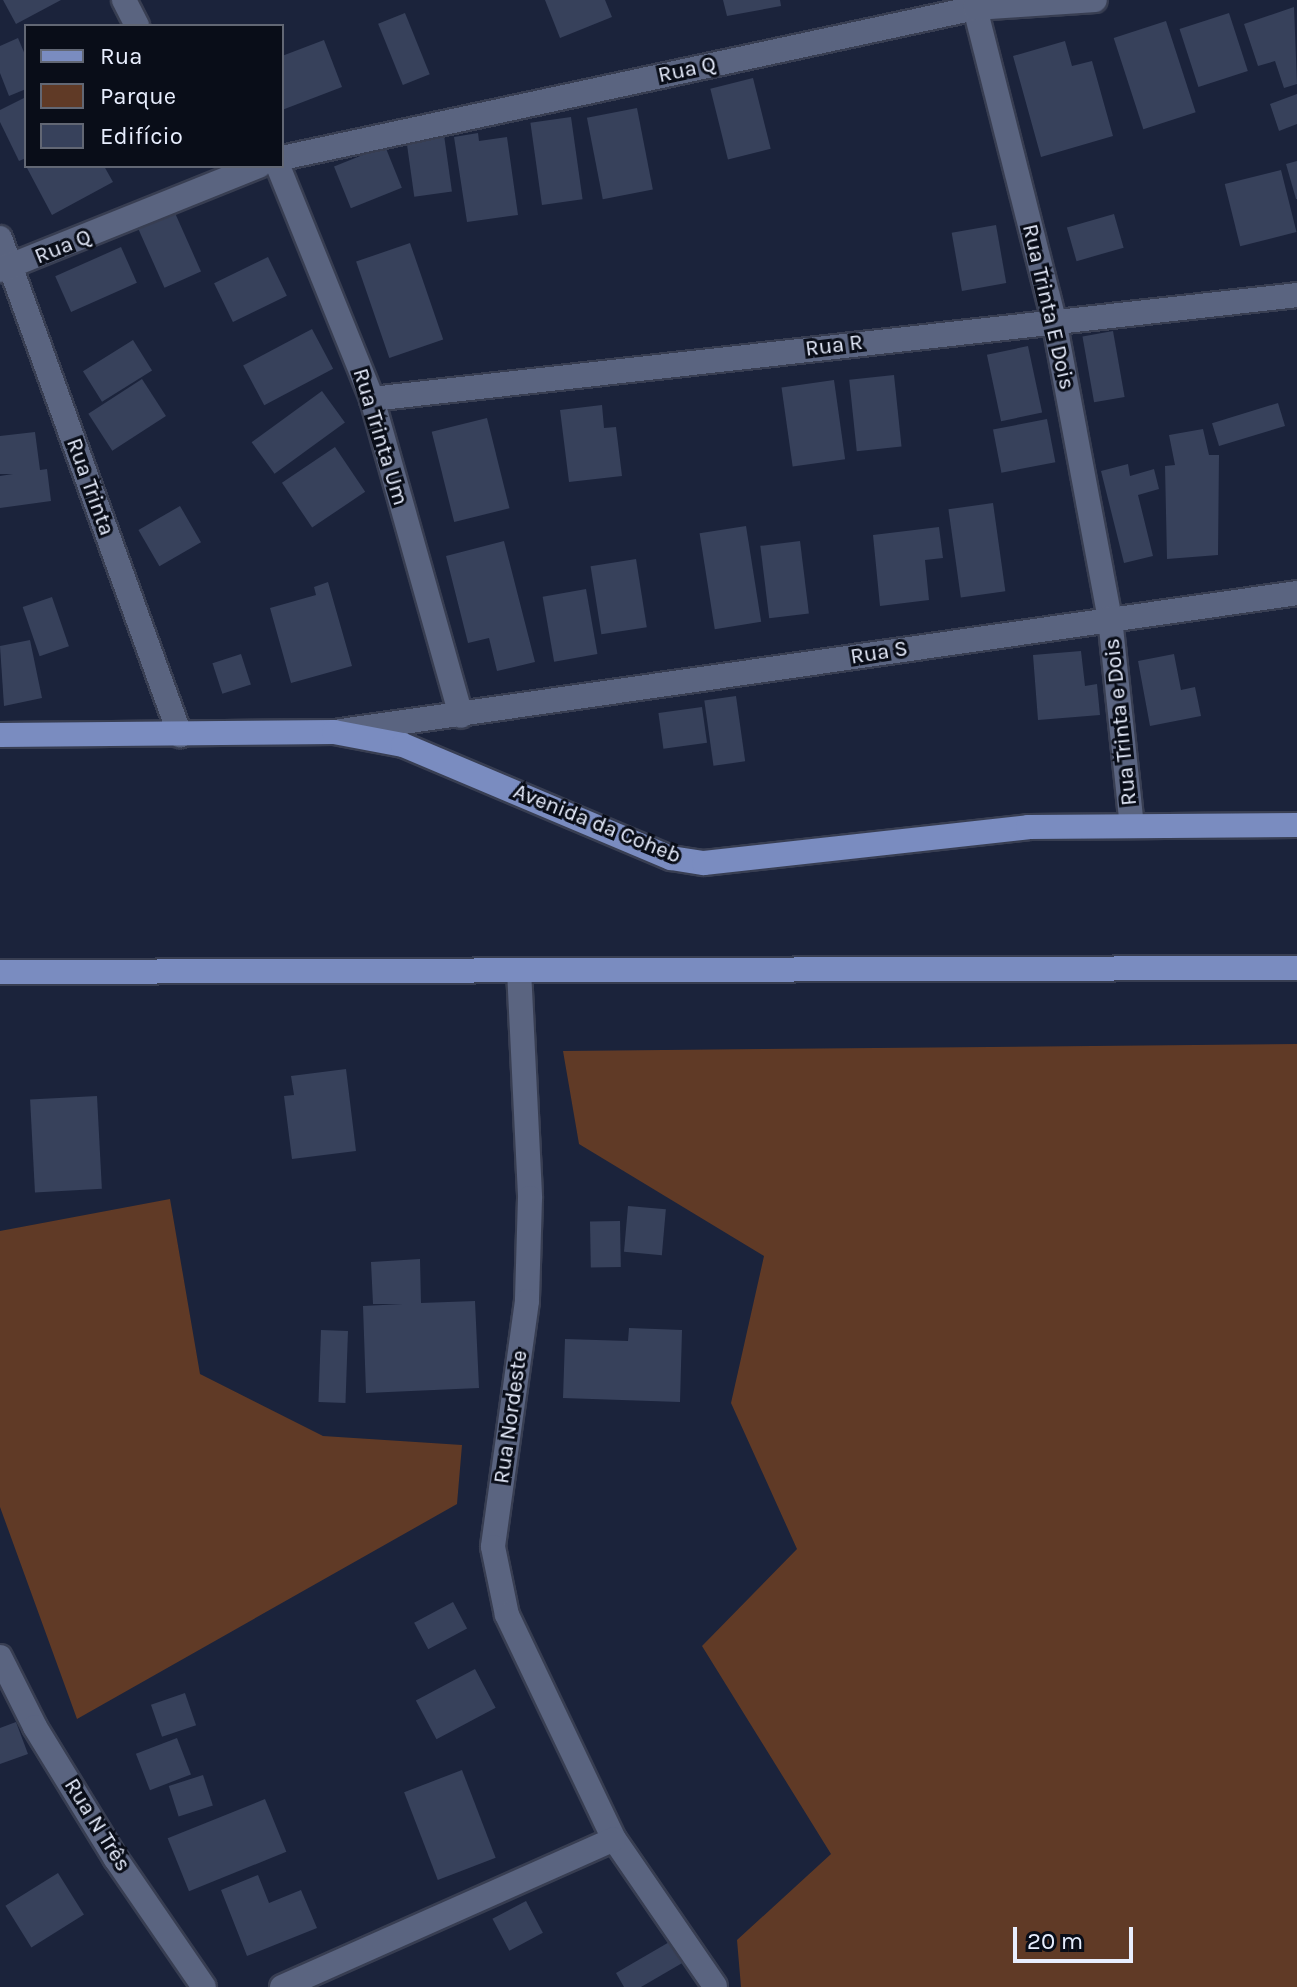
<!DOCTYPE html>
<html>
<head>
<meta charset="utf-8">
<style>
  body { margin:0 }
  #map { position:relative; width:1297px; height:1987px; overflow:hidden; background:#1b233b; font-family:Karla,sans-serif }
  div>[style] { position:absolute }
  .green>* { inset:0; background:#603a26 }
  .building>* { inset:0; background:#37415b; transform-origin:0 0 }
  .roads { filter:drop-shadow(2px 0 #383e52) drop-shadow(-2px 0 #383e52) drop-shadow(0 2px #383e52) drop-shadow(0 -2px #383e52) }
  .minor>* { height:24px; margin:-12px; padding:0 12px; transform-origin:12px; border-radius:12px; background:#5a6480 }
  .major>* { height:24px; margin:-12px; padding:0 12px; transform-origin:12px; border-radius:12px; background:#7a8cc0 }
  span { translate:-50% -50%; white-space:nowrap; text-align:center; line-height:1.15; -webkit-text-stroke:6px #090d18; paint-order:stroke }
  .street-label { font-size:22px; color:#e8eefe }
  .legend { position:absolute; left:24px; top:24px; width:260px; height:144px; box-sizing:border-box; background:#090d18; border:2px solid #626774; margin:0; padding:10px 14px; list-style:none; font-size:24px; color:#e8eefe }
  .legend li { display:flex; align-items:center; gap:16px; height:40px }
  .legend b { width:40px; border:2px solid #626774 }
  .scale { position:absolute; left:1013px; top:1927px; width:120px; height:36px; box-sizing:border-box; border:4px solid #e8eefe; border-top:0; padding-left:10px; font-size:24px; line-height:28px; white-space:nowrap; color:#e8eefe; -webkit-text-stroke:6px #090d18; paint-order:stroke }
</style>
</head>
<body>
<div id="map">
  <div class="green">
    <i style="clip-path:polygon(1297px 1044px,1297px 1987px,741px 1987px,737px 1940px,831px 1854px,702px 1646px,797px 1549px,731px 1403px,764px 1256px,579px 1144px,563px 1051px)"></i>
    <i style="clip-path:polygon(170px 1199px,200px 1374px,323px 1436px,462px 1445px,457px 1504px,77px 1719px,0 1507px,0 1231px)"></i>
  </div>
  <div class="building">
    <i style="clip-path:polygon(3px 0,61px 0,16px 24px)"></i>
    <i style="clip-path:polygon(545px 0,605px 0,612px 17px,560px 38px)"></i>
    <i style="clip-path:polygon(723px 0,780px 0,781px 6px,727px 16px)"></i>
    <i style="clip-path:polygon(1294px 7px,1297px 84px,1284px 88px,1275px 61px,1258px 66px,1244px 24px)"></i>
    <i style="left:405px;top:13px;width:66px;height:29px;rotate:68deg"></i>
    <i style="left:1229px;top:13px;width:61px;height:52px;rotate:72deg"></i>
    <i style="left:1166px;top:21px;width:96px;height:55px;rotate:72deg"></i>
    <i style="clip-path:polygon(18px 38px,26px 57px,26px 89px,9px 96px,0 73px,0 46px)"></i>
    <i style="clip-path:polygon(324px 40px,342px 87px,282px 110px,282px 56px)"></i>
    <i style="clip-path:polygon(1065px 41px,1072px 66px,1092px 61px,1113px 136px,1041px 157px,1013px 56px)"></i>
    <i style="left:753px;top:78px;width:73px;height:44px;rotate:76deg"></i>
    <i style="clip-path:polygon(1297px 94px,1297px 124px,1279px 131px,1270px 104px)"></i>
    <i style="clip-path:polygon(26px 97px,26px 158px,19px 161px,0 122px,0 110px)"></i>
    <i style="left:637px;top:108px;width:83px;height:51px;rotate:79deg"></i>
    <i style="left:571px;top:117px;width:83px;height:41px;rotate:82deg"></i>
    <i style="clip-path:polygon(478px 133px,479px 141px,507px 137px,518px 215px,467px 222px,454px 137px)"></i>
    <i style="left:444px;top:135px;width:57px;height:38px;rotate:82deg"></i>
    <i style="left:385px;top:146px;width:45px;height:55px;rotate:68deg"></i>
    <i style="clip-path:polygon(1297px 161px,1297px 199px,1296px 199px,1286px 164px)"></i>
    <i style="clip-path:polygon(104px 166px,113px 182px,52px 215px,27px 168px)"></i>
    <i style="left:1281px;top:170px;width:64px;height:58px;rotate:76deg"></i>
    <i style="left:175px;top:213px;width:64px;height:40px;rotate:66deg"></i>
    <i style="left:1114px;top:214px;width:35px;height:49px;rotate:74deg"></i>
    <i style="left:996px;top:225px;width:59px;height:45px;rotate:80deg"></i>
    <i style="left:410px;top:243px;width:102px;height:57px;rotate:71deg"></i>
    <i style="left:121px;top:247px;width:39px;height:72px;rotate:66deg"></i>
    <i style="left:268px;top:257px;width:43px;height:60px;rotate:64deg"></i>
    <i style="left:312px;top:329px;width:45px;height:78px;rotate:62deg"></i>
    <i style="left:1113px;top:331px;width:67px;height:31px;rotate:80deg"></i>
    <i style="left:133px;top:340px;width:36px;height:59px;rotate:58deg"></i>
    <i style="left:1028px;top:346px;width:68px;height:42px;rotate:78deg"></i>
    <i style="left:894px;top:375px;width:72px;height:45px;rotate:84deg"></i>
    <i style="left:142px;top:379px;width:44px;height:64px;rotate:57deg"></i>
    <i style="left:834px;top:380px;width:80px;height:53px;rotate:82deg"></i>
    <i style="left:322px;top:391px;width:39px;height:87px;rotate:54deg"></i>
    <i style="left:1278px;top:403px;width:24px;height:69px;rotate:73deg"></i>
    <i style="clip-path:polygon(602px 405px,604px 428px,616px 427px,622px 476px,569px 482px,560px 410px)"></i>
    <i style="left:487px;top:418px;width:93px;height:57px;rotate:76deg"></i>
    <i style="left:1047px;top:419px;width:44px;height:55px;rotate:79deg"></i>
    <i style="clip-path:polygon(1203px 429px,1209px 455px,1219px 455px,1218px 555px,1167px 559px,1165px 466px,1175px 465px,1169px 435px)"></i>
    <i style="clip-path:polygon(35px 432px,40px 470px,47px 469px,51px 501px,0 508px,0 476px,13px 474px,0 474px,0 436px)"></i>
    <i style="left:335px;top:447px;width:54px;height:64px;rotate:56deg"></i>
    <i style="clip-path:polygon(1128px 464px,1130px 476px,1154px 469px,1159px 489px,1138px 495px,1153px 556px,1124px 563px,1101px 471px)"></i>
    <i style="left:993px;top:503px;width:89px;height:45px;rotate:82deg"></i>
    <i style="left:180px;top:506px;width:42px;height:48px;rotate:60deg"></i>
    <i style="left:746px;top:526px;width:97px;height:47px;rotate:81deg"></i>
    <i style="clip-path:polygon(939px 527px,943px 558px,925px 560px,929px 600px,880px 606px,873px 535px)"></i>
    <i style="clip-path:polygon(504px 541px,535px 662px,497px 671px,489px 638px,468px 643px,446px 556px)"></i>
    <i style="left:800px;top:541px;width:73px;height:40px;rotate:83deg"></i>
    <i style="left:636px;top:559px;width:69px;height:46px;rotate:81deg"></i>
    <i style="clip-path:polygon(328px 582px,352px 666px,291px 683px,270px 608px,316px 595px,314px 587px)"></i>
    <i style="left:586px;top:589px;width:66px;height:44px;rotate:80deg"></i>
    <i style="left:52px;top:597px;width:52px;height:31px;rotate:71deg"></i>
    <i style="clip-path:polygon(30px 640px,42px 698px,4px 706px,0 646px)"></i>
    <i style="clip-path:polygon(1081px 651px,1085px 686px,1097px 684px,1100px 715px,1038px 720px,1033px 655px)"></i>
    <i style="left:241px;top:654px;width:32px;height:30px;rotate:72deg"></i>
    <i style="clip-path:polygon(1174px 654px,1181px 690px,1195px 687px,1201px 716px,1150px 726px,1138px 661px)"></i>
    <i style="left:736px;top:696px;width:66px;height:32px;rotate:82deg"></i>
    <i style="left:702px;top:707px;width:36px;height:44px;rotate:82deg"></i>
    <i style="clip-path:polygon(346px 1069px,356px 1151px,292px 1159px,284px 1096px,294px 1095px,291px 1076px)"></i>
    <i style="left:97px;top:1096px;width:93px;height:67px;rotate:87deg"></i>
    <i style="left:628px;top:1206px;width:38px;height:46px;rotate:5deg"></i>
    <i style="left:620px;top:1221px;width:46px;height:30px;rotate:89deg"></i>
    <i style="clip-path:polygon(420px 1259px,421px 1303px,475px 1301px,479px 1388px,366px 1393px,363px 1306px,403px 1304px,373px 1304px,371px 1262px)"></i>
    <i style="clip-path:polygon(629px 1328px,682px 1330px,680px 1402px,563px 1398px,565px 1339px,628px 1341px)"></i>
    <i style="left:321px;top:1330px;width:27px;height:72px;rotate:2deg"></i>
    <i style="left:453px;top:1602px;width:30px;height:44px;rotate:62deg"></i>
    <i style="left:475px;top:1669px;width:44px;height:67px;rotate:62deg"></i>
    <i style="left:185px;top:1693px;width:34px;height:36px;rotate:71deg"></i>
    <i style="clip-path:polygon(16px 1722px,28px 1754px,0 1764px,0 1728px)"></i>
    <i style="left:177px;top:1738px;width:39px;height:44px;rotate:69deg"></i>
    <i style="left:462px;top:1770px;width:94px;height:62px;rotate:69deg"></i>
    <i style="left:203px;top:1775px;width:32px;height:36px;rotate:72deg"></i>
    <i style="left:265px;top:1799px;width:57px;height:105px;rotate:68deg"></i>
    <i style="left:58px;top:1873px;width:49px;height:62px;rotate:58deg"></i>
    <i style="clip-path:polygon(258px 1875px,269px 1903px,301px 1890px,317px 1928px,247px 1956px,221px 1890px)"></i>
    <i style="left:526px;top:1901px;width:36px;height:38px;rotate:62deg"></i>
    <i style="clip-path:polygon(671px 1941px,684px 1962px,641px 1987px,624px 1987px,616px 1973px)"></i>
  </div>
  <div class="roads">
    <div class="minor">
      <i style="left:124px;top:0;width:29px;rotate:63deg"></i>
      <i style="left:973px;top:0;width:330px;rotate:75.8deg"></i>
      <i style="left:1054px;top:320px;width:303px;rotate:79.4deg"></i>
      <i style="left:1110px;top:618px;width:209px;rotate:84deg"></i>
      <i style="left:282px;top:158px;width:709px;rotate:-12.21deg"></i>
      <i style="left:975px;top:8px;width:120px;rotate:-3.8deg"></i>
      <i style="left:278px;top:166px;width:251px;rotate:68deg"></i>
      <i style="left:372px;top:399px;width:329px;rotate:74.3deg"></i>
      <i style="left:0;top:238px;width:529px;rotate:70.09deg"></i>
      <i style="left:0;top:270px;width:279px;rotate:-21.9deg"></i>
      <i style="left:372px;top:399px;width:931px;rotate:-6.41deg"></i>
      <i style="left:341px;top:731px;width:966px;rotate:-8.21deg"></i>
      <i style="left:519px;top:970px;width:228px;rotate:87.2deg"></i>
      <i style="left:530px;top:1198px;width:103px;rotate:91.7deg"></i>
      <i style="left:527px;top:1301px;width:248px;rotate:97.9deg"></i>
      <i style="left:493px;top:1547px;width:69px;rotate:78.4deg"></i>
      <i style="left:507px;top:1615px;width:248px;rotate:64.5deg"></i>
      <i style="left:614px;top:1839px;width:178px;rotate:55.5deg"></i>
      <i style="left:0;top:1657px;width:78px;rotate:63.4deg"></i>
      <i style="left:35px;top:1727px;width:155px;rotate:58.5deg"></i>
      <i style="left:116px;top:1859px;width:155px;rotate:55.5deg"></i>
      <i style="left:282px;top:1987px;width:363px;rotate:-24deg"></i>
    </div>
    <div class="major">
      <i style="left:0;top:735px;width:334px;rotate:-0.5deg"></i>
      <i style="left:334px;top:732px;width:70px;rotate:10.7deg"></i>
      <i style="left:403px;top:745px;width:291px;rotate:22.9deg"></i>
      <i style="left:671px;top:858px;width:33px;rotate:9deg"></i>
      <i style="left:704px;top:863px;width:326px;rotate:-6.3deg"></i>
      <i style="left:1028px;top:827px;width:269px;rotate:-0.4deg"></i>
      <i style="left:0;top:972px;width:1297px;rotate:-0.18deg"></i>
    </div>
  </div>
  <div class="street-label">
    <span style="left:687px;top:70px;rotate:-12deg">Rua Q</span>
    <span style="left:63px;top:247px;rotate:-22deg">Rua Q</span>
    <span style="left:1048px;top:307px;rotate:77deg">Rua Trinta E Dois</span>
    <span style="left:834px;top:346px;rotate:-7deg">Rua R</span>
    <span style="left:380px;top:437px;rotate:73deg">Rua Trinta Um</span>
    <span style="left:90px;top:487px;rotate:70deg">Rua Trinta</span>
    <span style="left:879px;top:653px;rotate:-9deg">Rua S</span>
    <span style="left:1121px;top:722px;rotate:-96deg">Rua Trinta e Dois</span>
    <span style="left:597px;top:824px;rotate:22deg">Avenida da Coheb</span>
    <span style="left:511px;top:1417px;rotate:-82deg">Rua Nordeste</span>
    <span style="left:97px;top:1825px;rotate:58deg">Rua N Três</span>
  </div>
  <ul class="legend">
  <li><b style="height:10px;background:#7a8cc0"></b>Rua</li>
  <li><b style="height:22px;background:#603a26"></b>Parque</li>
  <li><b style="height:22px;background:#37415b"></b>Edifício</li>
  </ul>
  <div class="scale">20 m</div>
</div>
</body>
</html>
